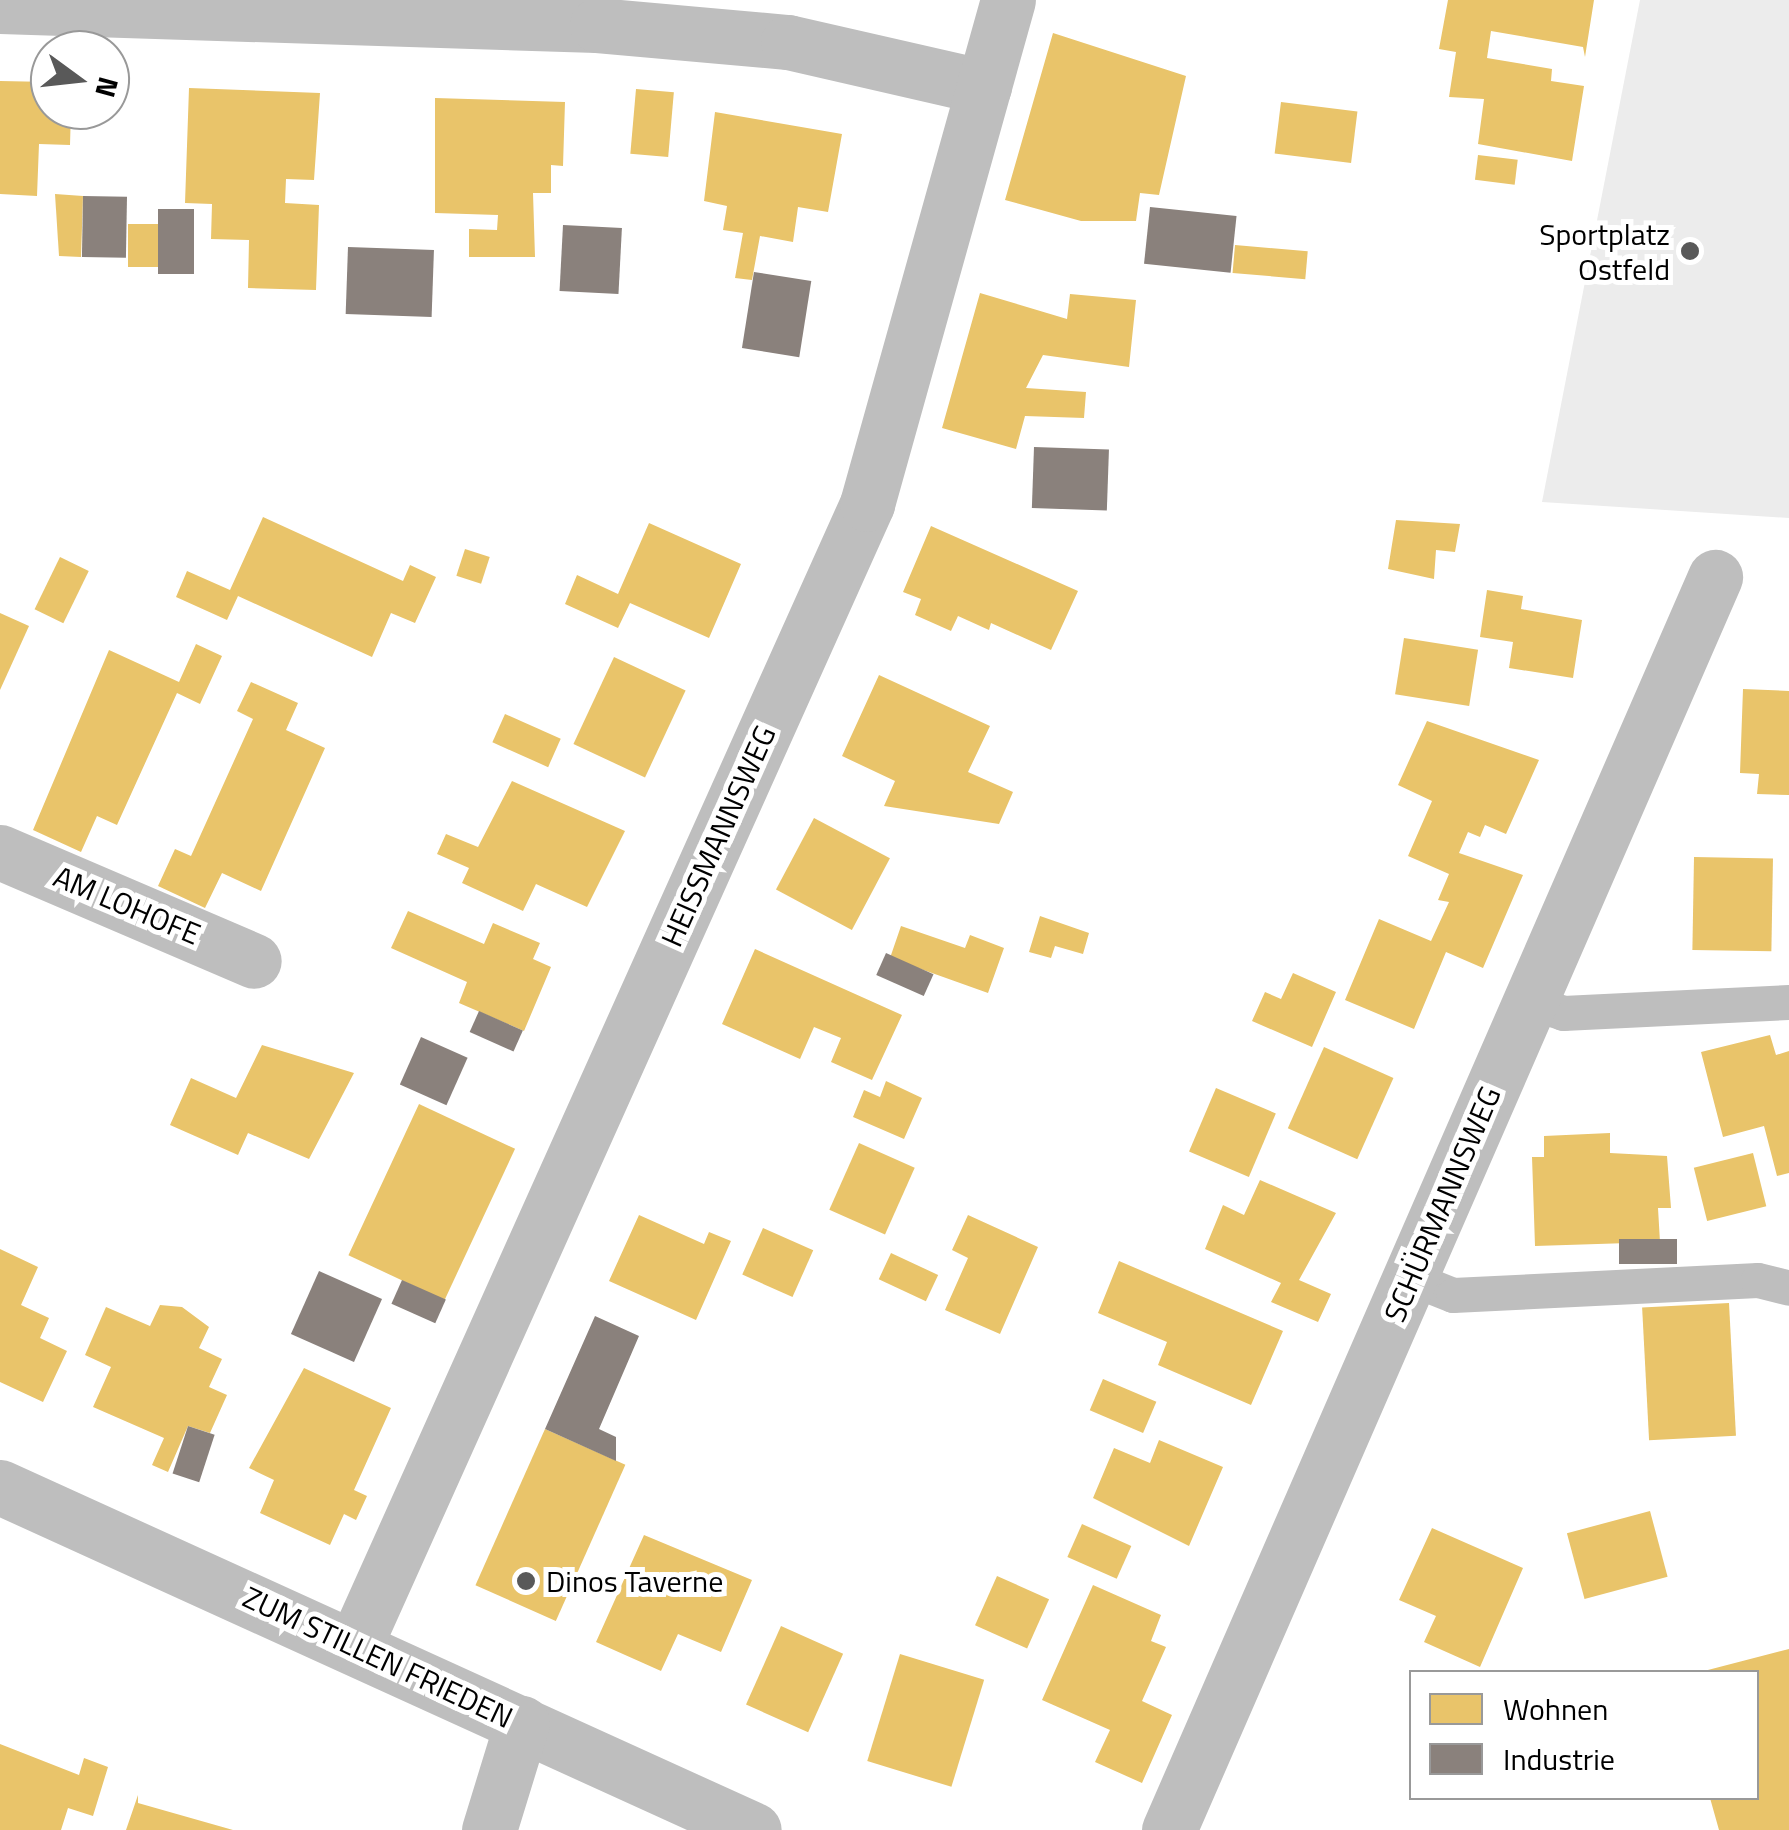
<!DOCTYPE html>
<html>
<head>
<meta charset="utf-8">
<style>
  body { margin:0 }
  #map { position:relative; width:1789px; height:1830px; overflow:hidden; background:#fff; font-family:"Titillium Web",sans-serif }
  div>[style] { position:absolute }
  .green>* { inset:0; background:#ececec }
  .homes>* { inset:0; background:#e9c46a; transform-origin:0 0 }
  .industry>* { inset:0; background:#8a817c; transform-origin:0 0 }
  .lane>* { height:35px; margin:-17.5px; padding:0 17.5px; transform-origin:17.5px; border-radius:17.5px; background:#bebebe }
  .street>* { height:55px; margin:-27.5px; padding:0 27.5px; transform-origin:27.5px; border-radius:27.5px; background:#bebebe }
  .dots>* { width:28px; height:28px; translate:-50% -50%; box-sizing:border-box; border:5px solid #fff; border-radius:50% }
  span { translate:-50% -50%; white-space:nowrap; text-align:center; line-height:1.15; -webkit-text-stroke:10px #fff; paint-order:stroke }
  .poi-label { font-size:30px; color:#000 }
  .right { translate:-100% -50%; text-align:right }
  .left { translate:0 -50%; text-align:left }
  .street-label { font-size:30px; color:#000 }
  .legend { position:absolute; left:1409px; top:1670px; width:350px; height:130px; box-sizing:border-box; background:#fff; border:2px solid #999; margin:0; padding:12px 18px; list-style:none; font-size:30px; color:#000 }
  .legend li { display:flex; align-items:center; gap:20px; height:50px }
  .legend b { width:50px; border:2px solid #999 }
  .north { position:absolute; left:30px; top:30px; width:100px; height:100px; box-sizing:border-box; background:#fff; border:2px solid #999; border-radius:50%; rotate:105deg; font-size:28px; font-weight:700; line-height:40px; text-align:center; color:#000 }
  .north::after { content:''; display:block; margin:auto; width:35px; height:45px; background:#595959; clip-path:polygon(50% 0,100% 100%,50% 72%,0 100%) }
</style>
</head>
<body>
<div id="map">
  <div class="green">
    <i style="clip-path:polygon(1640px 0,1789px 0,1789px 518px,1542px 502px)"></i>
  </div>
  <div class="homes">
    <i style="clip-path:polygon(1448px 0,1594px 0,1585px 57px,1583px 47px,1491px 31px,1487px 58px,1552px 69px,1551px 81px,1584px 86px,1572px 161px,1478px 144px,1484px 99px,1449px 97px,1456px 52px,1439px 49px)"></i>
    <i style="clip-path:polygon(1053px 33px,1186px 76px,1159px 195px,1140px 193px,1136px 221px,1081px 221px,1005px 200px)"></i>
    <i style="clip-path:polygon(0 81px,50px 82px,50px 110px,71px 110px,70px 145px,39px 144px,37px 196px,0 194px)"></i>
    <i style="clip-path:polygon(189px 88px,320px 93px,314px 180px,286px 179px,285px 203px,319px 205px,316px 290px,248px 288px,249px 240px,211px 239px,212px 204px,185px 203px)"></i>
    <i style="left:636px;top:89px;width:38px;height:65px;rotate:5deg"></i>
    <i style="clip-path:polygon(435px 98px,565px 102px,563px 166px,551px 165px,551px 193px,533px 193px,535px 257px,469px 257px,469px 229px,497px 230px,498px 215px,435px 213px)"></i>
    <i style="left:1281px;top:102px;width:77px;height:52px;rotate:7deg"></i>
    <i style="clip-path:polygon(715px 112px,842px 134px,828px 212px,798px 207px,793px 242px,760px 236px,752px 280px,735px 278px,743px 233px,723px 230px,727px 206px,704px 201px)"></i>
    <i style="left:1478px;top:155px;width:40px;height:25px;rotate:7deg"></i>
    <i style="clip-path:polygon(55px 194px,83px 196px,81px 257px,59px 256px)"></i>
    <i style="left:128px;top:224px;width:30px;height:43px"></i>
    <i style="left:1235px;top:245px;width:73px;height:28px;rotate:5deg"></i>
    <i style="clip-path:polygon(980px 293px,1067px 319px,1070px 294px,1136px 300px,1129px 367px,1043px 355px,1026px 388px,1086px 392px,1084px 418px,1025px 416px,1016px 449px,942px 428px)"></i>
    <i style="clip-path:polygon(263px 517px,403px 581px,410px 565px,436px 577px,415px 623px,391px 613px,372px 657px,238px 596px,227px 620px,176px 597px,187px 571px,230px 590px)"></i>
    <i style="clip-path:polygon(1396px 520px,1460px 524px,1455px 552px,1436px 550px,1434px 579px,1388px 569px)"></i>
    <i style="clip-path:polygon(649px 523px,741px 564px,709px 638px,630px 603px,618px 628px,565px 604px,577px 575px,618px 594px)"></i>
    <i style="clip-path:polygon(931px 526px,1078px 591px,1051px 650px,991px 623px,989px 630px,958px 616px,951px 631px,915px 615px,921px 599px,903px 592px)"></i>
    <i style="left:465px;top:549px;width:26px;height:28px;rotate:18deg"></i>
    <i style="left:60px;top:557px;width:32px;height:58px;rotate:26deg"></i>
    <i style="clip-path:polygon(1487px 590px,1523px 596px,1521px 609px,1582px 620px,1573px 678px,1509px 668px,1513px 642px,1480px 637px)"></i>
    <i style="clip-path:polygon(0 613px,29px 626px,0 690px)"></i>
    <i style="left:1404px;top:638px;width:75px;height:57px;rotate:9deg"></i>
    <i style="clip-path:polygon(196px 644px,222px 656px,200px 704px,177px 693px,117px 825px,97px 816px,81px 852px,33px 830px,109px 650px,179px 682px)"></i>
    <i style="left:614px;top:657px;width:79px;height:96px;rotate:25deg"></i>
    <i style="clip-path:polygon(879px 675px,990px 726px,968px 772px,1013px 792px,999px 824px,884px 806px,895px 781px,842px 756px)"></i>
    <i style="clip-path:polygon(251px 682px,298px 703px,286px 730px,325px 748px,261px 891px,222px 873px,205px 908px,158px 886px,175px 849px,191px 856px,253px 719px,237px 711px)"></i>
    <i style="clip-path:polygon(1743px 689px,1789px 691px,1789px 795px,1757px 794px,1759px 774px,1740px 773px)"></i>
    <i style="left:505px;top:714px;width:61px;height:31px;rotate:24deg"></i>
    <i style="clip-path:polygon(1427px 721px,1539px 760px,1506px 834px,1485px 825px,1480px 837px,1468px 832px,1459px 853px,1523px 875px,1483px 968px,1446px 952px,1414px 1029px,1345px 1000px,1379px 919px,1431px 941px,1449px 902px,1438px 900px,1449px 874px,1408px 856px,1432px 801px,1398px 785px)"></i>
    <i style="clip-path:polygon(512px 781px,625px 831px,587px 907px,536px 884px,523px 911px,462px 883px,469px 868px,437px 854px,446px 834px,478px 847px)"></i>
    <i style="left:814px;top:818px;width:86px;height:81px;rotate:28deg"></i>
    <i style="left:1694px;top:857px;width:79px;height:93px;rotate:1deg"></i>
    <i style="clip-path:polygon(408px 911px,484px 944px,493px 923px,540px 943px,533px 959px,551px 967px,524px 1031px,459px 1003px,467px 982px,391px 948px)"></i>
    <i style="clip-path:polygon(1040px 916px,1089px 933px,1083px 954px,1055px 946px,1051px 958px,1029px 952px)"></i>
    <i style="clip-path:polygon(901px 926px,965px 948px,970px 935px,1004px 948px,988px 993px,890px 958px)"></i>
    <i style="clip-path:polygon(755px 949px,902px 1015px,872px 1080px,831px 1062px,841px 1038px,814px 1027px,800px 1059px,722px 1024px)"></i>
    <i style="clip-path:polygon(1293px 973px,1336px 992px,1312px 1047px,1252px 1021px,1265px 992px,1281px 999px)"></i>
    <i style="clip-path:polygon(1770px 1035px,1776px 1055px,1789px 1051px,1789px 1173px,1777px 1176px,1764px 1126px,1723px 1137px,1701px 1052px)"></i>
    <i style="clip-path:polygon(262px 1045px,354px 1073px,309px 1159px,248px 1133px,238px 1155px,170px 1125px,191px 1078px,236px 1098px)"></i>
    <i style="left:1324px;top:1047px;width:76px;height:89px;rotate:24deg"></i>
    <i style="clip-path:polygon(886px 1081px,922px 1098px,904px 1139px,853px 1117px,864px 1090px,880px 1097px)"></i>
    <i style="left:1216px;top:1088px;width:65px;height:69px;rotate:23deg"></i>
    <i style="left:419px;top:1104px;width:106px;height:167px;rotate:25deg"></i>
    <i style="clip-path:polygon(1610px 1133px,1610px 1153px,1667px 1156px,1671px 1208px,1658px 1208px,1660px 1242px,1535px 1246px,1532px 1157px,1544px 1157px,1544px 1136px)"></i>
    <i style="left:859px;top:1143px;width:61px;height:73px;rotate:24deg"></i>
    <i style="left:1753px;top:1153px;width:55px;height:61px;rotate:76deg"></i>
    <i style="clip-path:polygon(1260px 1180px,1336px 1213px,1299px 1280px,1331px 1294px,1318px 1322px,1271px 1302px,1281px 1283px,1205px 1249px,1223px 1205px,1244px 1215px)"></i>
    <i style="clip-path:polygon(639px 1215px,704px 1244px,709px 1232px,731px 1241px,696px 1320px,609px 1281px)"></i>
    <i style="clip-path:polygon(968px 1215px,1038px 1247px,1000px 1334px,945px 1310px,968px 1258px,952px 1250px)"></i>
    <i style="left:763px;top:1228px;width:55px;height:51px;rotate:24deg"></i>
    <i style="clip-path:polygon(0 1249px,38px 1267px,21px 1305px,49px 1318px,40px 1338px,67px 1351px,43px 1402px,0 1382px)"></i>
    <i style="left:891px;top:1253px;width:52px;height:29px;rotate:25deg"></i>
    <i style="clip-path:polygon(1119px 1261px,1283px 1331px,1251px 1405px,1158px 1365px,1167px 1342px,1098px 1313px)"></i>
    <i style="left:1729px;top:1303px;width:133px;height:87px;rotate:87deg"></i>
    <i style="clip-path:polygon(160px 1305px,182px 1307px,209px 1327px,199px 1348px,222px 1359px,209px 1387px,227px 1395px,210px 1433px,188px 1426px,168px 1472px,152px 1465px,164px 1438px,93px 1407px,111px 1367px,85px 1355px,106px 1307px,150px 1326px)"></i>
    <i style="clip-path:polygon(304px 1368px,391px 1408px,354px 1490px,367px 1496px,356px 1520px,344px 1514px,330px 1545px,260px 1513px,274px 1480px,249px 1468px)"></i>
    <i style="left:1103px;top:1379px;width:58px;height:34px;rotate:23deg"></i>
    <i style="left:545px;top:1429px;width:88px;height:171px;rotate:24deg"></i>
    <i style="clip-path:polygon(1159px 1440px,1223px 1467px,1189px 1546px,1093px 1498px,1114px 1448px,1150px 1463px)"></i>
    <i style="left:1650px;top:1511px;width:68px;height:86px;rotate:75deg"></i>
    <i style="left:1082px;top:1524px;width:54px;height:36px;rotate:24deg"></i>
    <i style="clip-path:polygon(1432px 1528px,1523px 1568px,1480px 1667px,1424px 1642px,1436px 1616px,1399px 1600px)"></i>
    <i style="clip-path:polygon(644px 1535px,752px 1580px,721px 1652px,678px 1634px,661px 1671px,596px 1642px)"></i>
    <i style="left:997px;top:1576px;width:57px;height:54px;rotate:24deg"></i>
    <i style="clip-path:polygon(1093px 1585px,1161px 1615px,1151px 1641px,1166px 1647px,1142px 1701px,1172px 1715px,1142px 1783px,1095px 1762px,1110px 1730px,1042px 1700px)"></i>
    <i style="left:781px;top:1626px;width:68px;height:86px;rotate:24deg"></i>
    <i style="clip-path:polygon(1789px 1649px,1789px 1830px,1719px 1830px,1710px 1798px,1756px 1798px,1756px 1672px,1704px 1671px)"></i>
    <i style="left:900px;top:1654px;width:88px;height:112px;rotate:17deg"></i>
    <i style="clip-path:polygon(0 1744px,79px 1775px,84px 1758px,108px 1767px,93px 1816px,68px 1808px,61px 1830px,0 1830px)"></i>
    <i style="clip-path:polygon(138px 1795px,138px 1803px,233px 1830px,126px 1830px)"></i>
  </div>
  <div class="industry">
    <i style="left:83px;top:196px;width:44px;height:61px;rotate:1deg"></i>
    <i style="left:1150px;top:207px;width:87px;height:57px;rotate:6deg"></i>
    <i style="left:158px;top:209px;width:36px;height:65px"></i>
    <i style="left:563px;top:225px;width:59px;height:66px;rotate:3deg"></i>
    <i style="left:348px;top:247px;width:86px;height:67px;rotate:2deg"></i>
    <i style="left:754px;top:272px;width:58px;height:77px;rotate:9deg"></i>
    <i style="left:1034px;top:447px;width:75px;height:61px;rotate:2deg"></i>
    <i style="left:886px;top:953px;width:52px;height:24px;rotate:24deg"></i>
    <i style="left:479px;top:1011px;width:48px;height:23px;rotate:24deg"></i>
    <i style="left:421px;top:1037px;width:51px;height:52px;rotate:24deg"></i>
    <i style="left:1677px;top:1239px;width:25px;height:58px;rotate:90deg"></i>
    <i style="left:319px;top:1271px;width:69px;height:69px;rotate:24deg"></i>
    <i style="left:402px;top:1280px;width:48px;height:26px;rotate:24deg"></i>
    <i style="clip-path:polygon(595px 1316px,639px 1336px,599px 1429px,616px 1437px,616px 1461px,545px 1429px)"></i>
    <i style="left:188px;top:1426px;width:28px;height:50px;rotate:18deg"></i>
  </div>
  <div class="lane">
    <i style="left:1530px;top:1002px;width:35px;rotate:18deg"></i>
    <i style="left:1563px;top:1013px;width:226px;rotate:-2.8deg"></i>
    <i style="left:1410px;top:1278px;width:46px;rotate:21.6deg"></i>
    <i style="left:1453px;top:1295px;width:305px;rotate:-2.8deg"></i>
    <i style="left:1758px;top:1280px;width:32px;rotate:14deg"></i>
  </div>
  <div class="street">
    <i style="left:0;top:6px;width:597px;rotate:1.82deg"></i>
    <i style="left:597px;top:25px;width:192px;rotate:5.1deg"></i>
    <i style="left:788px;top:42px;width:201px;rotate:12.9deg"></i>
    <i style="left:0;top:852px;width:276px;rotate:23.2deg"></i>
    <i style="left:0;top:1487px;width:828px;rotate:24.46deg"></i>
    <i style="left:355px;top:1645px;width:1251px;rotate:-65.83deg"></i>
    <i style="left:867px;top:504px;width:523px;rotate:-74.37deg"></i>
    <i style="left:489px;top:1830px;width:112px;rotate:-72.9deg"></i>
    <i style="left:1169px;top:1830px;width:1367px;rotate:-66.45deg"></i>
  </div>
  <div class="dots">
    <i style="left:1690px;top:251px;background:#595959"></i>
    <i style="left:526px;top:1581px;background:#595959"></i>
  </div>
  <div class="poi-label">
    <span class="right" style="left:1670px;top:251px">Sportplatz<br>Ostfeld</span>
    <span class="left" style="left:546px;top:1581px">Dinos Taverne</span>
  </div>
  <div class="street-label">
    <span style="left:718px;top:836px;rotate:-66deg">HEISSMANNSWEG</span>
    <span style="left:127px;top:905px;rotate:23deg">AM LOHOFE</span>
    <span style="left:1442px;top:1204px;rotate:-67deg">SCHÜRMANNSWEG</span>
    <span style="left:378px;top:1657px;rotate:25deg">ZUM STILLEN FRIEDEN</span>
  </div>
  <ul class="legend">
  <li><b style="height:28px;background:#e9c46a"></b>Wohnen</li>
  <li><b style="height:28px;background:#8a817c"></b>Industrie</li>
  </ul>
  <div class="north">N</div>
</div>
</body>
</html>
